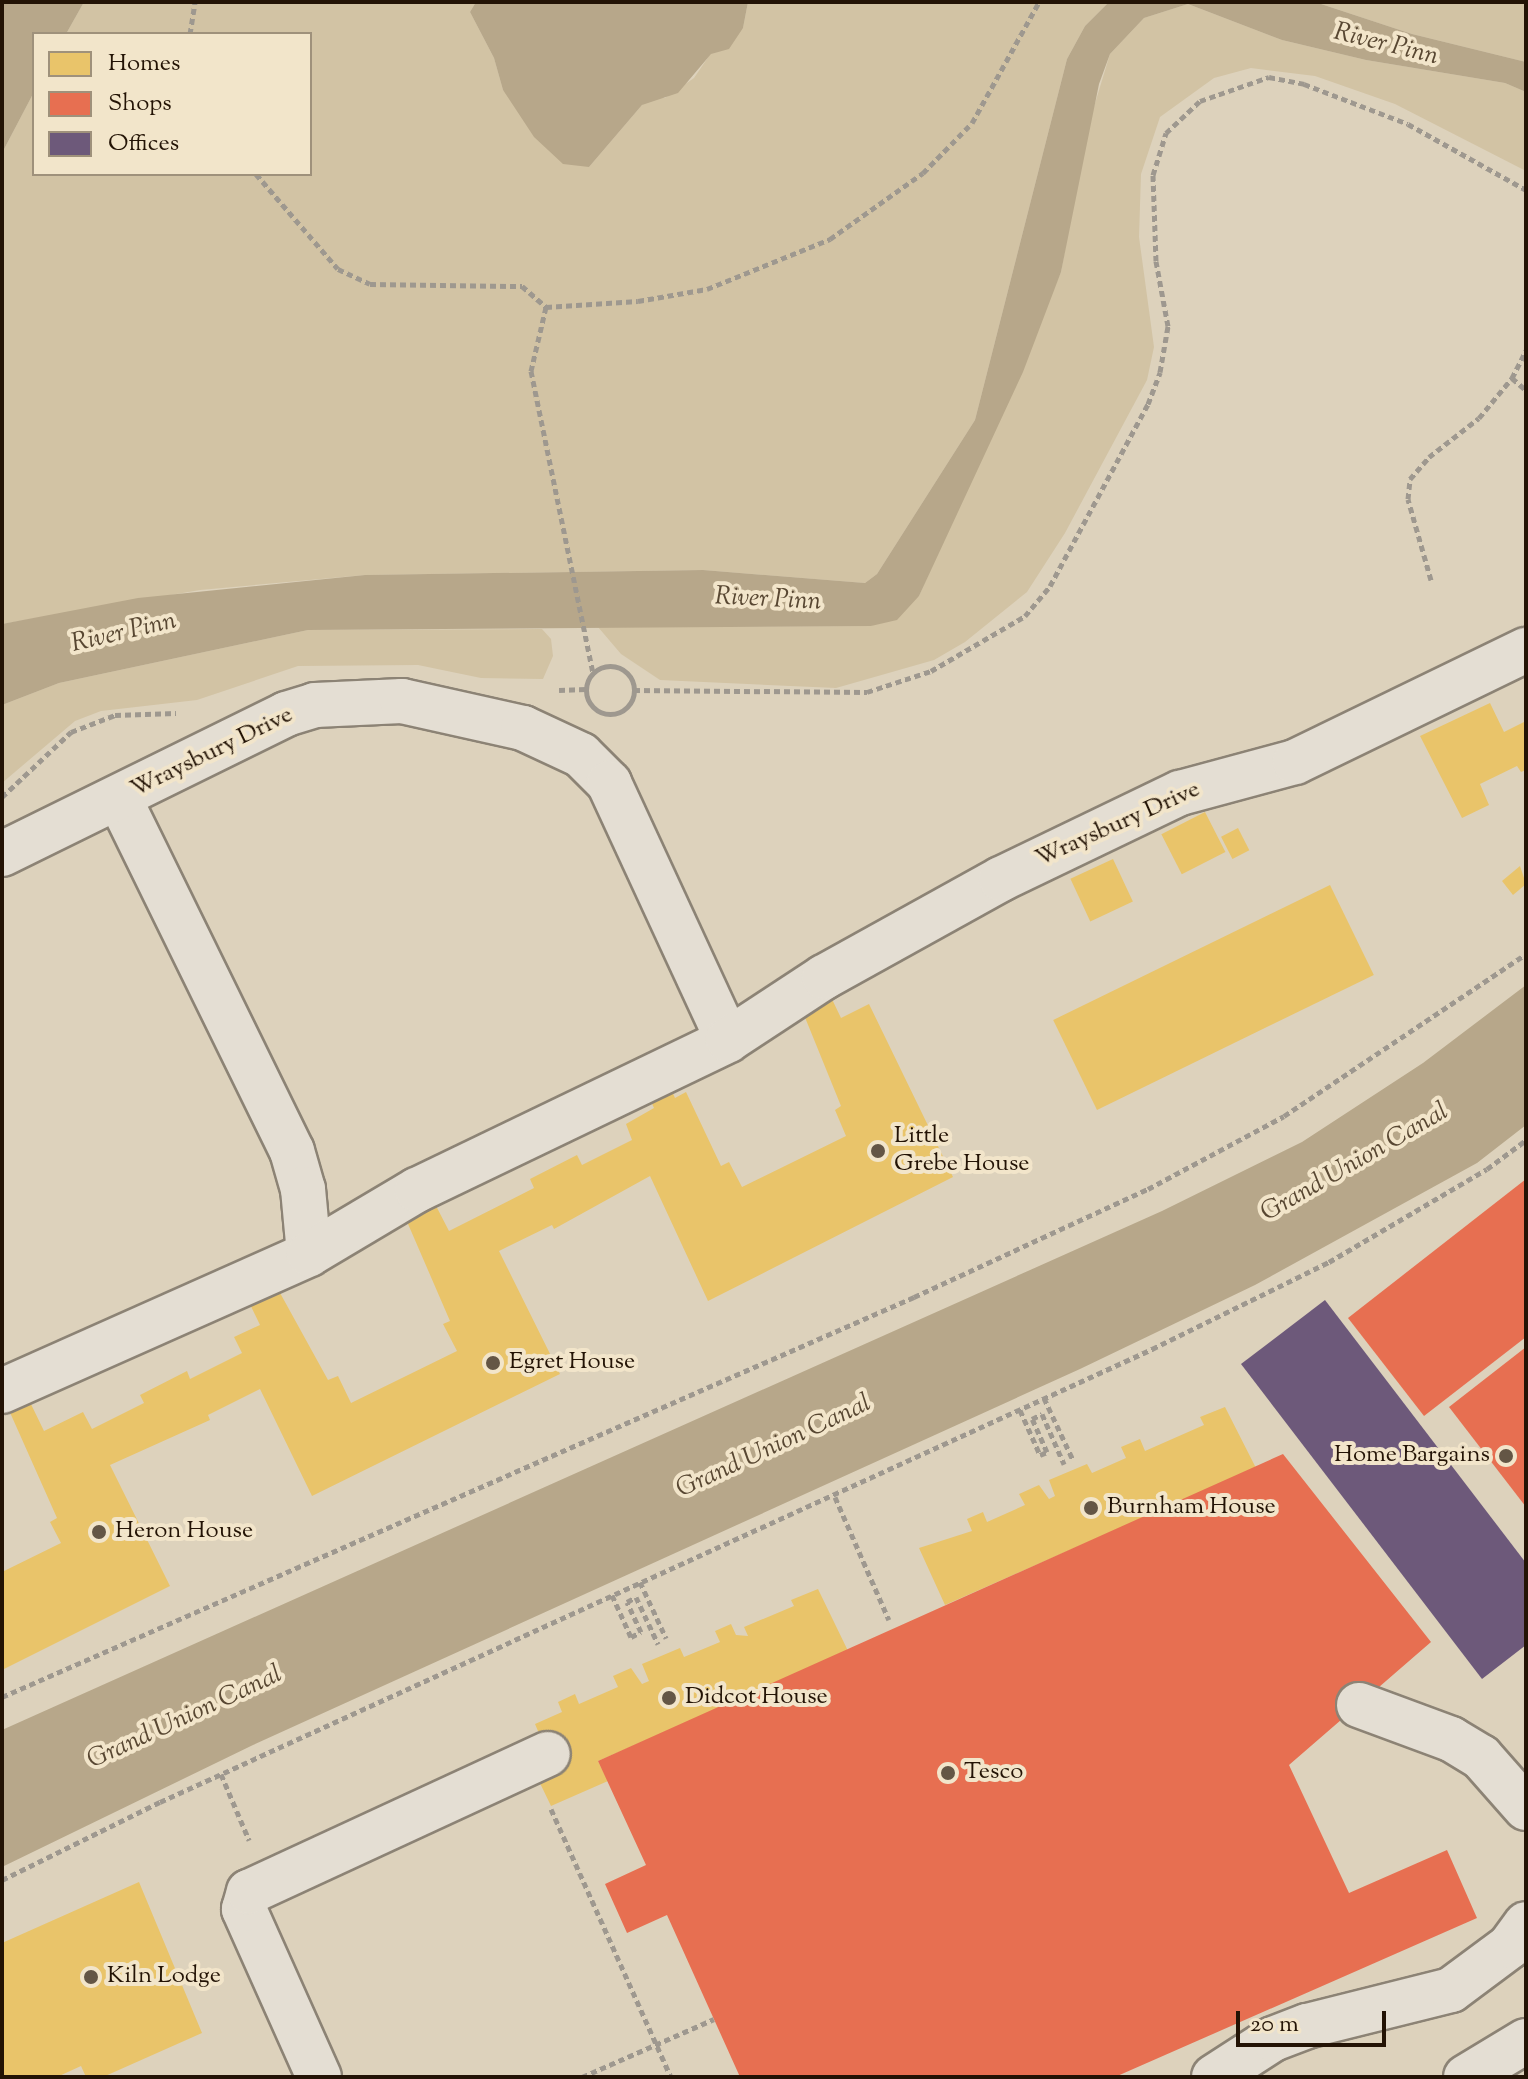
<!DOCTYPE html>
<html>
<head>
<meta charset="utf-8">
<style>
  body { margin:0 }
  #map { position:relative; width:1528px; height:2079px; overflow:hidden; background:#ddd2bc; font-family:"Sorts Mill Goudy",serif }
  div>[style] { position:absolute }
  .green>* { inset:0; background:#d2c3a4 }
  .water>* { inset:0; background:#b7a78a }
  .homes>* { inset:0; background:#e9c46a; transform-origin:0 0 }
  .shops>* { inset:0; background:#e76f51 }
  .offices>* { inset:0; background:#6d597a }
  .path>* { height:5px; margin-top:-2.5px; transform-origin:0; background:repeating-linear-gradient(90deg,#9e988f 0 6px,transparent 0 10px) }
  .path>.ring { margin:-2.5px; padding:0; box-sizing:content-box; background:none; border:5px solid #9e988f; border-radius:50% }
  .roads { filter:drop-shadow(2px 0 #8c8375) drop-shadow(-2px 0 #8c8375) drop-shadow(0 2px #8c8375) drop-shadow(0 -2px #8c8375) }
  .minor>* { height:44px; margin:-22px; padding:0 22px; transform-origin:22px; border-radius:22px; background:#e4ded3 }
  .dots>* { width:22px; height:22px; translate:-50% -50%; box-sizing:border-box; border:4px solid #f2e5ca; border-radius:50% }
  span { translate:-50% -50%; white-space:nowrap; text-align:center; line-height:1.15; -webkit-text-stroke:8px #f2e5ca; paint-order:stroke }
  .street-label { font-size:24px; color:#231305 }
  .poi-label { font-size:24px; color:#231305 }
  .left { translate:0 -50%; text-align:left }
  .right { translate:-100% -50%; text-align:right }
  .water-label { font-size:26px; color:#584732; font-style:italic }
  .frame { position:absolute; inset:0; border:4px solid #231305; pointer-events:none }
  .legend { position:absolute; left:32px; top:32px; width:280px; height:144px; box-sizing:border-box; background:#f2e5ca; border:2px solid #9f917b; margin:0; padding:10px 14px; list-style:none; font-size:24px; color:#231305 }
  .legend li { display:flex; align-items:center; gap:16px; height:40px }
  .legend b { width:40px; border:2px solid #9f917b }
  .scale { position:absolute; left:1236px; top:2011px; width:150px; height:36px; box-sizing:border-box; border:4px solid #231305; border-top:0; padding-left:10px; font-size:24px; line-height:28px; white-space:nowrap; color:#231305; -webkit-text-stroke:6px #f2e5ca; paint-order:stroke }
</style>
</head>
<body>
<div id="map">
  <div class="green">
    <i style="clip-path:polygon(84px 2px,476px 2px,470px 12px,494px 58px,503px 90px,589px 167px,642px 105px,651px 98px,665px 98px,694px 78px,711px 53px,743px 28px,748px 2px,1109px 2px,1085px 26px,1067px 59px,975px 420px,877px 574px,865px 583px,703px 570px,365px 575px,200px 590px,2px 624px,2px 153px,34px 92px,34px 174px,310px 174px,310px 34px,66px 34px)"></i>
    <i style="clip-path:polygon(1315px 2px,1526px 2px,1526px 62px,1412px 34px)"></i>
    <i style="clip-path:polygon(1188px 4px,1282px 40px,1366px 60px,1505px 83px,1526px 92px,1526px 171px,1395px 104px,1315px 76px,1251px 68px,1214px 78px,1160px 117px,1141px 174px,1139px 237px,1154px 347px,1147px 380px,1065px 533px,1027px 592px,965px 642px,934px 660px,836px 688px,660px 680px,621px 654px,598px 627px,871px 626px,919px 596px,1061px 272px,1086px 133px,1110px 54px,1144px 18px)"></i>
    <i style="clip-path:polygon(542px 629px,551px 639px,553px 656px,543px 679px,481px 678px,418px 665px,298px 666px,197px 700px,101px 711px,75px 721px,2px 783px,2px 705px,59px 683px,308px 630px)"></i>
  </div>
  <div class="water">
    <i style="clip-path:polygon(3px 2px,84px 2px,66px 34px,34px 34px,34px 92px,2px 153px)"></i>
    <i style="clip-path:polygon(476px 2px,748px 2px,743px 28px,729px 49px,711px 54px,678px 93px,642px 105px,589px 167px,563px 164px,534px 137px,503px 90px,494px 58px,470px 12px)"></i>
    <i style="clip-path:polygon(1109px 2px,1315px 2px,1412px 34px,1526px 62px,1526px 92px,1505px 83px,1366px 60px,1282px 40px,1188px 4px,1144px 18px,1110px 54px,1099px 84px,1061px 272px,1023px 372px,919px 596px,897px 620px,871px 626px,308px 630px,59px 683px,2px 705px,2px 624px,138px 598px,365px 575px,703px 570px,865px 583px,877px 574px,975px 420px,1067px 59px,1085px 26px)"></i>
    <i style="clip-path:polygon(1526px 985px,1526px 1125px,1477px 1163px,1255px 1285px,1080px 1369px,253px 1745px,2px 1867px,2px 1730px,1162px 1211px,1302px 1142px,1423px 1063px)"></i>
  </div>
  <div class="homes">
    <i style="clip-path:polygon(1490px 703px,1504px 732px,1526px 721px,1526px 770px,1521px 772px,1517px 766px,1480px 784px,1489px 805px,1462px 818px,1420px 736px)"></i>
    <i style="left:1205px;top:812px;width:45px;height:49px;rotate:63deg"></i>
    <i style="left:1238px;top:828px;width:25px;height:19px;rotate:63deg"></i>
    <i style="left:1113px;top:859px;width:47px;height:47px;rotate:65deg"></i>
    <i style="clip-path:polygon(1520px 866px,1526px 884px,1513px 895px,1502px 881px)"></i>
    <i style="left:1330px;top:885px;width:100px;height:308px;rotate:64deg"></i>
    <i style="clip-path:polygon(830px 995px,841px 1018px,869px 1004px,953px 1177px,708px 1301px,650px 1176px,554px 1229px,552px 1225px,499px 1251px,560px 1374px,312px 1496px,260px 1389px,208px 1415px,210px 1420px,110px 1465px,170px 1586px,2px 1670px,2px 1572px,61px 1543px,50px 1522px,57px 1518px,8px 1408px,28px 1398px,44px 1431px,83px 1412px,92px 1429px,144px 1403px,140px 1395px,187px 1371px,190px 1379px,242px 1353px,234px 1337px,260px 1325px,246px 1296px,274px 1282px,328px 1380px,338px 1376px,351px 1403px,457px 1351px,443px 1324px,450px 1321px,405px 1217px,434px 1202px,449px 1231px,534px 1188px,530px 1179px,577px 1155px,582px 1165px,632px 1140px,626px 1124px,654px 1108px,648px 1095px,669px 1085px,675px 1098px,686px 1092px,721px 1166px,729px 1162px,742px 1187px,846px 1136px,835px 1110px,841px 1106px,802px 1010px)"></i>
    <i style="clip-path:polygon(1225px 1407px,1256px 1468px,945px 1605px,919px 1548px,972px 1531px,967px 1519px,983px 1512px,987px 1522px,1025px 1505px,1019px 1494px,1039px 1485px,1049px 1499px,1055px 1496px,1049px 1480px,1087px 1464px,1092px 1473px,1126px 1458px,1121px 1447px,1140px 1439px,1145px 1451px,1204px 1425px,1200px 1417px)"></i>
    <i style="clip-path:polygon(818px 1589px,849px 1653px,598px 1761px,608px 1781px,551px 1806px,538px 1779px,555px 1771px,535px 1724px,562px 1712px,558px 1702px,575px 1694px,579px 1704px,618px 1687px,613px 1676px,631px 1668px,642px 1684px,649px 1681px,642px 1664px,680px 1648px,684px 1657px,720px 1642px,715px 1631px,731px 1624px,736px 1635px,748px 1636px,744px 1627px,794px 1606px,791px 1600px)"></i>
    <i style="clip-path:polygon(139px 1882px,202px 2033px,103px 2077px,86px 2077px,81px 2066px,57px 2077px,2px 2077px,2px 1943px)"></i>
  </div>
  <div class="shops">
    <i style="clip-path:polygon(1526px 1179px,1526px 1337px,1424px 1416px,1348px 1318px)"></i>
    <i style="clip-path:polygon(1526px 1347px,1526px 1507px,1449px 1407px)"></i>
    <i style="clip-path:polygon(1283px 1454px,1431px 1642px,1289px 1765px,1349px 1893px,1447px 1850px,1477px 1918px,1115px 2077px,740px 2077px,667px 1915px,627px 1933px,605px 1884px,646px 1865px,598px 1761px)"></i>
  </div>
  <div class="offices">
    <i style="clip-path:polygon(1325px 1300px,1526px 1563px,1526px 1645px,1482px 1679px,1241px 1364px)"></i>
  </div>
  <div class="path">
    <i style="left:190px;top:34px;width:32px;rotate:-81deg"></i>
    <i style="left:256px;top:174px;width:125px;rotate:49.2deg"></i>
    <i style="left:338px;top:269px;width:35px;rotate:25deg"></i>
    <i style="left:370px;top:284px;width:152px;rotate:0.8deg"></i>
    <i style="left:522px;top:286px;width:32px;rotate:41deg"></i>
    <i style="left:546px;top:307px;width:92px;rotate:-3.7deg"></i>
    <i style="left:638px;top:301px;width:70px;rotate:-9.9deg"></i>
    <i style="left:707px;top:289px;width:133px;rotate:-22.1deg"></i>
    <i style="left:830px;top:239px;width:114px;rotate:-35.4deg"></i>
    <i style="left:923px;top:173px;width:70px;rotate:-45.6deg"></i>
    <i style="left:972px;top:123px;width:138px;rotate:-61deg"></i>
    <i style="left:546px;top:307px;width:66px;rotate:103.2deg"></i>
    <i style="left:531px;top:371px;width:309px;rotate:78.4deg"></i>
    <i style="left:1512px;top:378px;width:18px;rotate:41deg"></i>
    <i style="left:1431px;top:580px;width:84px;rotate:-105.9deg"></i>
    <i style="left:1408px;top:499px;width:20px;rotate:-84deg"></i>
    <i style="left:1410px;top:479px;width:29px;rotate:-49deg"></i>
    <i style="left:1429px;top:457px;width:63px;rotate:-38deg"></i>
    <i style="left:1479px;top:418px;width:52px;rotate:-50.5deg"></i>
    <i style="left:1512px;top:378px;width:31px;rotate:-63deg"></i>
    <i class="ring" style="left:586px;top:666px;width:43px;height:43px"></i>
    <i style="left:559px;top:690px;width:27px;rotate:-2deg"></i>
    <i style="left:634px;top:690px;width:233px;rotate:0.5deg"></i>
    <i style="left:867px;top:692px;width:67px;rotate:-18.2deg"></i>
    <i style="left:931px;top:671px;width:109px;rotate:-30.3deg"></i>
    <i style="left:1025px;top:616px;width:39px;rotate:-50deg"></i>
    <i style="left:1050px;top:586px;width:207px;rotate:-61.7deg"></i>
    <i style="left:1148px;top:404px;width:34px;rotate:-69deg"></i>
    <i style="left:1160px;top:372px;width:47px;rotate:-80.1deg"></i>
    <i style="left:1168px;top:326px;width:66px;rotate:-100.5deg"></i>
    <i style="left:1156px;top:261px;width:86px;rotate:-92deg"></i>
    <i style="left:1153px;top:175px;width:44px;rotate:-72.8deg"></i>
    <i style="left:1166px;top:133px;width:47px;rotate:-43.3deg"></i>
    <i style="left:1200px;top:101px;width:73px;rotate:-19.2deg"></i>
    <i style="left:1269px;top:77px;width:36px;rotate:11deg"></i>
    <i style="left:1304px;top:84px;width:111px;rotate:21deg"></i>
    <i style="left:1408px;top:124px;width:135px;rotate:29.2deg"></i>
    <i style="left:2px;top:797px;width:95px;rotate:-43.3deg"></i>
    <i style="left:71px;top:732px;width:47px;rotate:-21.1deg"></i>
    <i style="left:115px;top:715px;width:61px;rotate:-1.9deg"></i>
    <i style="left:1044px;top:1398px;width:68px;rotate:64.9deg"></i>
    <i style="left:1020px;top:1410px;width:49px;rotate:66deg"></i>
    <i style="left:1040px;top:1455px;width:8px;rotate:-23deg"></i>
    <i style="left:1047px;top:1452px;width:36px;rotate:-114deg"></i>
    <i style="left:1032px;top:1419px;width:11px;rotate:-27deg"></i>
    <i style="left:1042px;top:1414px;width:55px;rotate:66.3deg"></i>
    <i style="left:835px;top:1497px;width:134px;rotate:66.3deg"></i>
    <i style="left:640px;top:1582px;width:62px;rotate:65.1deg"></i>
    <i style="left:612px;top:1595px;width:46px;rotate:65.7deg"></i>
    <i style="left:631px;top:1637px;width:11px;rotate:-27deg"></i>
    <i style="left:641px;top:1632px;width:33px;rotate:-115deg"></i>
    <i style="left:627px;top:1602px;width:10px;rotate:-29deg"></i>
    <i style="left:636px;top:1597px;width:52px;rotate:64.9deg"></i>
    <i style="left:2px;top:1697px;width:996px;rotate:-23.68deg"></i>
    <i style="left:914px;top:1297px;width:258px;rotate:-24.8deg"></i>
    <i style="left:1148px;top:1189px;width:154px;rotate:-28.2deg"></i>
    <i style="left:1284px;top:1116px;width:291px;rotate:-33.8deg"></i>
    <i style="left:221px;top:1774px;width:72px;rotate:67deg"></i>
    <i style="left:551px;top:1809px;width:294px;rotate:65.9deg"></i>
    <i style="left:2px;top:1880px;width:176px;rotate:-26.3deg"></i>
    <i style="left:160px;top:1802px;width:1091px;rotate:-24.54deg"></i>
    <i style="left:1152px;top:1349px;width:197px;rotate:-26.2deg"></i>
    <i style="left:1329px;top:1262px;width:183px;rotate:-30.5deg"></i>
    <i style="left:1487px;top:1169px;width:49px;rotate:-36.6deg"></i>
    <i style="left:582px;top:2077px;width:144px;rotate:-23.7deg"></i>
  </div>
  <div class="roads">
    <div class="minor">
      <i style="left:119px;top:798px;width:393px;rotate:63.9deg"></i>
      <i style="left:292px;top:1151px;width:40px;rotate:74deg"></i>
      <i style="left:303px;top:1189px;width:65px;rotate:84.7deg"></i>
      <i style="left:2px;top:854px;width:317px;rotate:-26.2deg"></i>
      <i style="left:286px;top:714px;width:30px;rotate:-17deg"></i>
      <i style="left:315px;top:705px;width:87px;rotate:-2.6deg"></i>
      <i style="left:402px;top:701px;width:124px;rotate:12.6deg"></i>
      <i style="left:523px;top:728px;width:64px;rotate:25deg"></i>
      <i style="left:581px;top:755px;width:40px;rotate:45deg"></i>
      <i style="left:609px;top:783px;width:283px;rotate:65.2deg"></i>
      <i style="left:2px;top:1391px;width:336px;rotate:-24deg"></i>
      <i style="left:309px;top:1254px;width:126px;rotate:-30.7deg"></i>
      <i style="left:417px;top:1190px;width:345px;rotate:-25.7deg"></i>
      <i style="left:728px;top:1040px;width:115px;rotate:-33.3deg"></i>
      <i style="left:824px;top:977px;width:202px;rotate:-29deg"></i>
      <i style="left:1001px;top:879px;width:199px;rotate:-25.7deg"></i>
      <i style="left:1180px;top:793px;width:119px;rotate:-15.1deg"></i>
      <i style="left:1295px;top:762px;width:257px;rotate:-25.9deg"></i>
      <i style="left:1359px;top:1705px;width:98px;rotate:20.3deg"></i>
      <i style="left:1451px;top:1739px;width:35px;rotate:31deg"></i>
      <i style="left:1481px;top:1757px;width:68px;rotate:48.6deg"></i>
      <i style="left:319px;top:2077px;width:184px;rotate:-114.1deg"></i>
      <i style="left:244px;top:1909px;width:18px;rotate:-74deg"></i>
      <i style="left:249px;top:1892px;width:329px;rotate:-24.8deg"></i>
      <i style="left:1214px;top:2077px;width:70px;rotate:-32.8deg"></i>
      <i style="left:1273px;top:2039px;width:36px;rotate:-21deg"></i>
      <i style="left:1307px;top:2026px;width:148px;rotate:-14deg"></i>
      <i style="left:1451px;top:1990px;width:74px;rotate:-36.7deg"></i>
      <i style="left:1510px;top:1946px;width:27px;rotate:-54deg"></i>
      <i style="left:1466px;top:2077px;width:70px;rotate:-31deg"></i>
    </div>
  </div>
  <div class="dots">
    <i style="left:878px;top:1151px;background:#645645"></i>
    <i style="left:493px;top:1363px;background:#645645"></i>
    <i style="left:1506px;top:1456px;background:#645645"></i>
    <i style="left:1091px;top:1508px;background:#645645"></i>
    <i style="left:99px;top:1532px;background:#645645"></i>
    <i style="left:669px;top:1698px;background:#645645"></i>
    <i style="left:948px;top:1773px;background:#645645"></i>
    <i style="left:91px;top:1977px;background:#645645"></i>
  </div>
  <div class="street-label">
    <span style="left:212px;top:753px;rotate:-26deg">Wraysbury Drive</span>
    <span style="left:1118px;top:825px;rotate:-24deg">Wraysbury Drive</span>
  </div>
  <div class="poi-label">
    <span class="left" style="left:894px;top:1151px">Little<br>Grebe House</span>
    <span class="left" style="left:509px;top:1363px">Egret House</span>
    <span class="right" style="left:1490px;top:1456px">Home Bargains</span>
    <span class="left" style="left:1107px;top:1508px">Burnham House</span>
    <span class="left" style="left:115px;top:1532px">Heron House</span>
    <span class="left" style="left:685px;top:1698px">Didcot House</span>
    <span class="left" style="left:964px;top:1773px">Tesco</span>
    <span class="left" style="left:107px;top:1977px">Kiln Lodge</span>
  </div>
  <div class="water-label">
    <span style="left:1386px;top:45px;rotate:14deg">River Pinn</span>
    <span style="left:768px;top:600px;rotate:3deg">River Pinn</span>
    <span style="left:124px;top:633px;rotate:-13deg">River Pinn</span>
    <span style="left:1355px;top:1163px;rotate:-30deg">Grand Union Canal</span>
    <span style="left:774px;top:1447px;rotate:-25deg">Grand Union Canal</span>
    <span style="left:185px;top:1718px;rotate:-25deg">Grand Union Canal</span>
  </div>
  <div class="frame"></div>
  <ul class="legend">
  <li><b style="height:22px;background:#e9c46a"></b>Homes</li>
  <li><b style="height:22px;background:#e76f51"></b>Shops</li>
  <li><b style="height:22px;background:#6d597a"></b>Offices</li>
  </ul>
  <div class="scale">20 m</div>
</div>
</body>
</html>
